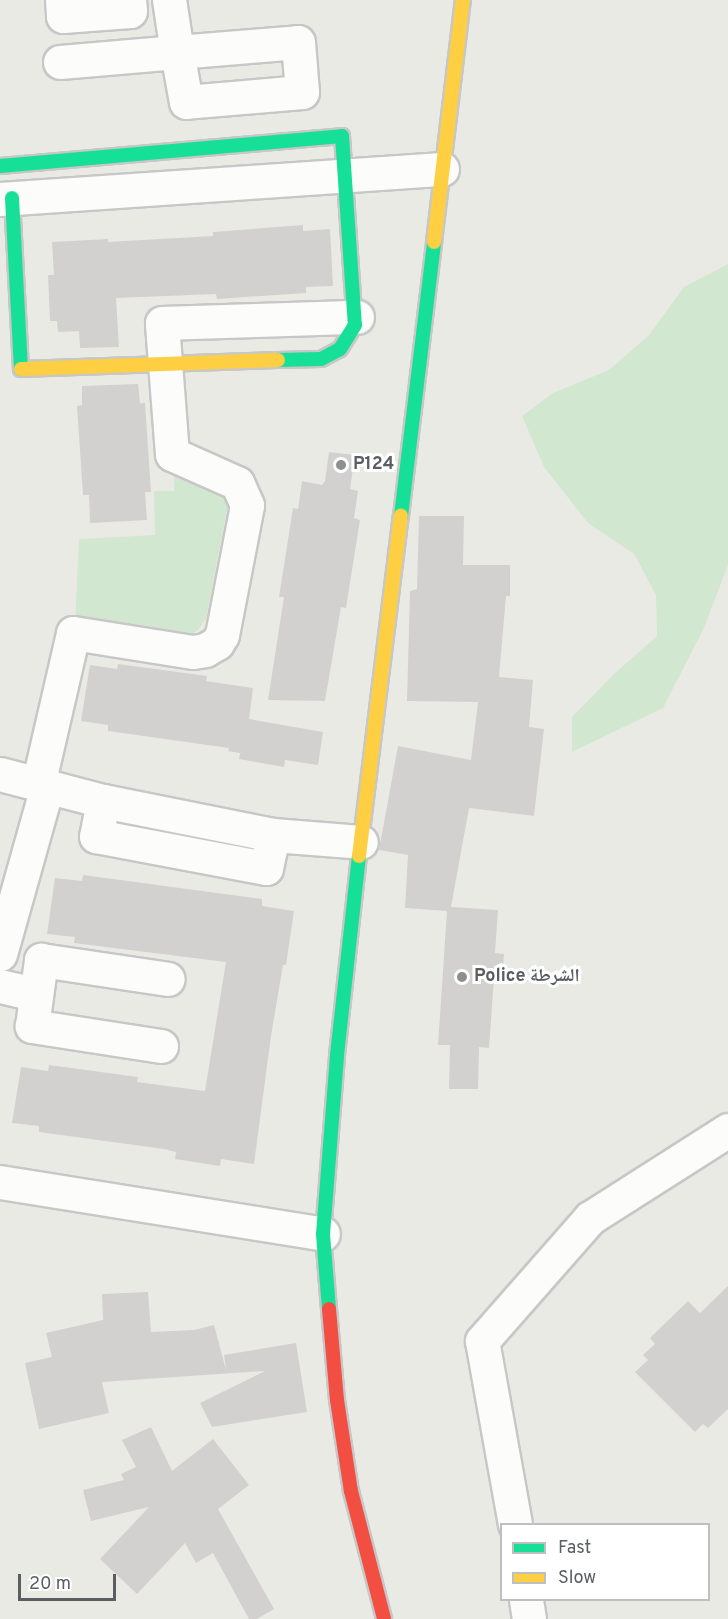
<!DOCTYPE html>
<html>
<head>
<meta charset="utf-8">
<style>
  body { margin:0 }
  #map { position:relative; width:728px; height:1619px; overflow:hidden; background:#eaeae5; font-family:Overpass,"Noto Naskh Arabic",sans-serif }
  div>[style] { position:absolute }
  .green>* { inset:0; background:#d2e7d0 }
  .building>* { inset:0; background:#d2d1cf }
  .roads { filter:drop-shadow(2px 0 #c7c7c7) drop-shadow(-2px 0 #c7c7c7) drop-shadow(0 2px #c7c7c7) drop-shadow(0 -2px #c7c7c7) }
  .street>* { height:33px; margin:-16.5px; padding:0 16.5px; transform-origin:16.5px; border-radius:16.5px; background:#fcfcfb }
  .fast>* { height:14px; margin:-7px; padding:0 7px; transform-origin:7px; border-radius:7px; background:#16e098 }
  .slow>* { height:14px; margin:-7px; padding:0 7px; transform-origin:7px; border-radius:7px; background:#ffcf43 }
  .jam>* { height:14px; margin:-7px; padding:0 7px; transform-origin:7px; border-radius:7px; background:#f24e42 }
  .dots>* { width:16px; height:16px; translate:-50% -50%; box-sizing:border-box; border:3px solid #fff; border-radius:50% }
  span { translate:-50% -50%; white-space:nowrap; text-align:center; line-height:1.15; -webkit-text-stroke:6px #fff; paint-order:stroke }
  .poi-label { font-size:18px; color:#5a5e63; font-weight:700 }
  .left { translate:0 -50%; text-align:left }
  .legend { position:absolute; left:500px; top:1523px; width:210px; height:78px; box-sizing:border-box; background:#fff; border:2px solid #bdbfc1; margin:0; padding:8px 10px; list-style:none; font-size:18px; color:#5a5e63 }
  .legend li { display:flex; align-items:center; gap:12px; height:30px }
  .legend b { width:30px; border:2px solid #bdbfc1 }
  .scale { position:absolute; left:18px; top:1574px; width:98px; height:27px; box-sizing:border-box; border:3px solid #5a5e63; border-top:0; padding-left:8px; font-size:18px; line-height:21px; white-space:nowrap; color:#5a5e63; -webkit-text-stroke:4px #fff; paint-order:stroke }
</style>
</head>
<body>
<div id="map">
  <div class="green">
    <i style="clip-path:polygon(728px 264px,728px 565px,704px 628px,663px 708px,572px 752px,572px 717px,614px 674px,657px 636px,656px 595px,634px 554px,588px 523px,544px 467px,522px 416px,553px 393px,609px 370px,649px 335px,684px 287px)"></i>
    <i style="clip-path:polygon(174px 470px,230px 495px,206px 618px,199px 629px,189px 637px,75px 625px,79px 539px,155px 535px,154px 491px,174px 491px)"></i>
  </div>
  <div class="building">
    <i style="clip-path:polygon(303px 225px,303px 231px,330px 229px,333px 286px,306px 287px,306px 293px,217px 299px,216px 294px,116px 298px,119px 347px,80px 348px,79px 331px,58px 332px,57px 321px,50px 321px,48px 275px,54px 275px,52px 242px,108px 239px,108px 242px,213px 236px,213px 232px)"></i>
    <i style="clip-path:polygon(138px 384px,140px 403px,145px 403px,151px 492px,145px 492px,147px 520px,90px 523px,89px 495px,83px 495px,77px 406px,82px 405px,82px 386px)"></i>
    <i style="clip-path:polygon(329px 452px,355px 455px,350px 489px,358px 491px,354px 518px,360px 520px,346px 608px,341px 607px,325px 701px,268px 700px,284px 597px,279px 597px,293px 508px,298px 509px,302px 481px,322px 485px,325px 481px)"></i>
    <i style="clip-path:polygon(419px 516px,464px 516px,463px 565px,510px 565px,510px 596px,506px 596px,499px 677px,533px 680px,529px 727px,544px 729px,534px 816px,469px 808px,451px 907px,498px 910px,495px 953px,504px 954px,502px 979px,494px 978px,489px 1048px,479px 1047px,478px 1089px,449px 1089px,450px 1045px,438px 1045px,447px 911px,405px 908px,408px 855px,379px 850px,398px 746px,471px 760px,478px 702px,407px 701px,410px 591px,417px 589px)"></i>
    <i style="clip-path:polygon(118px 664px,207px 676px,206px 681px,253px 688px,249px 719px,323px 732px,318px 765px,285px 760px,284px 767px,239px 759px,240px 753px,228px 751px,229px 748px,108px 731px,108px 725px,81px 721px,90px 665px,117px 669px)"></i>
    <i style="clip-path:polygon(83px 875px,262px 899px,262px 906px,294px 911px,286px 965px,283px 965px,271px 1036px,254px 1164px,221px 1159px,220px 1166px,175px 1159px,176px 1152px,164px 1149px,39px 1132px,39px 1126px,12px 1123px,21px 1067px,48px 1071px,49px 1065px,138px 1077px,137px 1082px,205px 1091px,226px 962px,74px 943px,75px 937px,47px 934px,55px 878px,82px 881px)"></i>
    <i style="clip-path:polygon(728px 1286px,728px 1409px,708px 1428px,703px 1424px,695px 1432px,635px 1372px,648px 1360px,643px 1355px,655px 1344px,650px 1338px,688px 1301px,700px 1313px)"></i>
    <i style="clip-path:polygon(148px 1292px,151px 1332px,194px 1330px,214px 1325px,226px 1370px,224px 1355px,296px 1343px,307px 1412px,212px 1427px,200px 1403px,265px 1371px,102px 1382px,109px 1413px,39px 1429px,25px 1363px,52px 1357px,46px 1333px,103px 1320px,102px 1294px)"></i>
    <i style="clip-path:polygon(151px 1427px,172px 1471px,213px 1439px,249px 1485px,218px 1509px,274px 1609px,257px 1619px,249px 1619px,213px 1553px,196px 1563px,185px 1543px,137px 1594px,100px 1559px,149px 1507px,91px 1521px,83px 1490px,124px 1480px,121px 1474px,136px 1467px,122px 1440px)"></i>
  </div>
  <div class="roads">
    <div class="street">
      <i style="left:62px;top:0;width:16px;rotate:86deg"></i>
      <i style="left:63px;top:16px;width:67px;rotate:-4.3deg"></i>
      <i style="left:130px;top:11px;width:11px;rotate:-95deg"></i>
      <i style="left:60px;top:62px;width:117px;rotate:-4.9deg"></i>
      <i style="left:177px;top:52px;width:121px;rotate:-4.7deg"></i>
      <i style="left:298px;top:42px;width:50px;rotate:85.4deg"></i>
      <i style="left:302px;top:92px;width:116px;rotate:175.1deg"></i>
      <i style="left:186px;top:102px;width:51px;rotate:-100.2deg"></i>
      <i style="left:177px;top:52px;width:53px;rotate:-98.7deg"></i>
      <i style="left:0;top:199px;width:443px;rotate:-3.9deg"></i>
      <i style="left:0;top:774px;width:106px;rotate:14.7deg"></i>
      <i style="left:103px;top:801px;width:173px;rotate:11.3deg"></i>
      <i style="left:273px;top:835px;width:88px;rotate:4.5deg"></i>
      <i style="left:38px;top:785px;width:156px;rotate:-77deg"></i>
      <i style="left:73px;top:633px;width:121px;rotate:9deg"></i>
      <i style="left:193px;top:652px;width:12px;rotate:-9deg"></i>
      <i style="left:205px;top:650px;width:14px;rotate:-30deg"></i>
      <i style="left:217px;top:643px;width:9px;rotate:-58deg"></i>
      <i style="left:222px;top:635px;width:132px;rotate:-79.1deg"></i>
      <i style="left:247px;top:505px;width:24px;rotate:-114deg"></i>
      <i style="left:237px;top:483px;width:71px;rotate:-156deg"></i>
      <i style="left:172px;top:454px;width:131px;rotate:-94.4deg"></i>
      <i style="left:162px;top:323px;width:195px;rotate:-1.8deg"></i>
      <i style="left:103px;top:801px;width:36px;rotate:101deg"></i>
      <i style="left:96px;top:836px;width:173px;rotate:10.7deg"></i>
      <i style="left:266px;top:868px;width:34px;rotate:-78deg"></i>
      <i style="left:0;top:954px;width:173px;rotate:-74.3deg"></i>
      <i style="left:0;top:986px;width:37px;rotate:13deg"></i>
      <i style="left:161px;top:1046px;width:131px;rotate:-171.2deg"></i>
      <i style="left:32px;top:1026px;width:67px;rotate:-82.2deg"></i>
      <i style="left:41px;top:960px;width:128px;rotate:8.5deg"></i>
      <i style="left:0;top:1182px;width:327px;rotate:9.1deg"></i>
      <i style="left:515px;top:1524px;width:186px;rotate:-100.2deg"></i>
      <i style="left:482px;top:1341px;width:164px;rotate:-48.7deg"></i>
      <i style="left:590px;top:1218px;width:164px;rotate:-32.5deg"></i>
      <i style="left:526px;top:1600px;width:19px;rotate:81deg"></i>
    </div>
    <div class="fast">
      <i style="left:0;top:166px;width:343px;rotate:-5deg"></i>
      <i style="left:342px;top:136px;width:189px;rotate:86.1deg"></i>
      <i style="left:355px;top:325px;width:28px;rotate:122deg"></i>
      <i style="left:340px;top:349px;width:21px;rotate:152deg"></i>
      <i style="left:321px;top:359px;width:43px;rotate:178.7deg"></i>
      <i style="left:12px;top:198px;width:171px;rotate:87deg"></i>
      <i style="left:401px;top:516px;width:276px;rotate:-83.1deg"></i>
      <i style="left:329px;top:1309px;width:75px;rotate:-94.6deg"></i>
      <i style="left:323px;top:1234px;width:180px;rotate:-85.5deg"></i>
      <i style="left:337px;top:1055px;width:200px;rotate:-83.7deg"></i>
    </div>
    <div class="slow">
      <i style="left:434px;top:242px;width:244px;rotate:-83.2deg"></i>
      <i style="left:21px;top:369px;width:257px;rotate:-2deg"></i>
      <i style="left:359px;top:856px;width:343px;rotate:-83deg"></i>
    </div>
    <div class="jam">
      <i style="left:329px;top:1309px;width:91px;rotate:85deg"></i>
      <i style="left:337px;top:1400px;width:92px;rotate:81.3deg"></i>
      <i style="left:351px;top:1491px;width:132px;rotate:75.5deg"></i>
    </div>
  </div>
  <div class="dots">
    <i style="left:341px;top:465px;background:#8c8f90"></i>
    <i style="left:462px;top:977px;background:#8c8f90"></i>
  </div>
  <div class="poi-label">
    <span class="left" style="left:353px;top:465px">P124</span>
    <span class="left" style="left:474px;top:977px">Police الشرطة</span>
  </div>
  <ul class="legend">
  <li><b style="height:8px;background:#16e098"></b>Fast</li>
  <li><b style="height:8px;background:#ffcf43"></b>Slow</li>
  </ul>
  <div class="scale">20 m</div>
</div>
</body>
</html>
